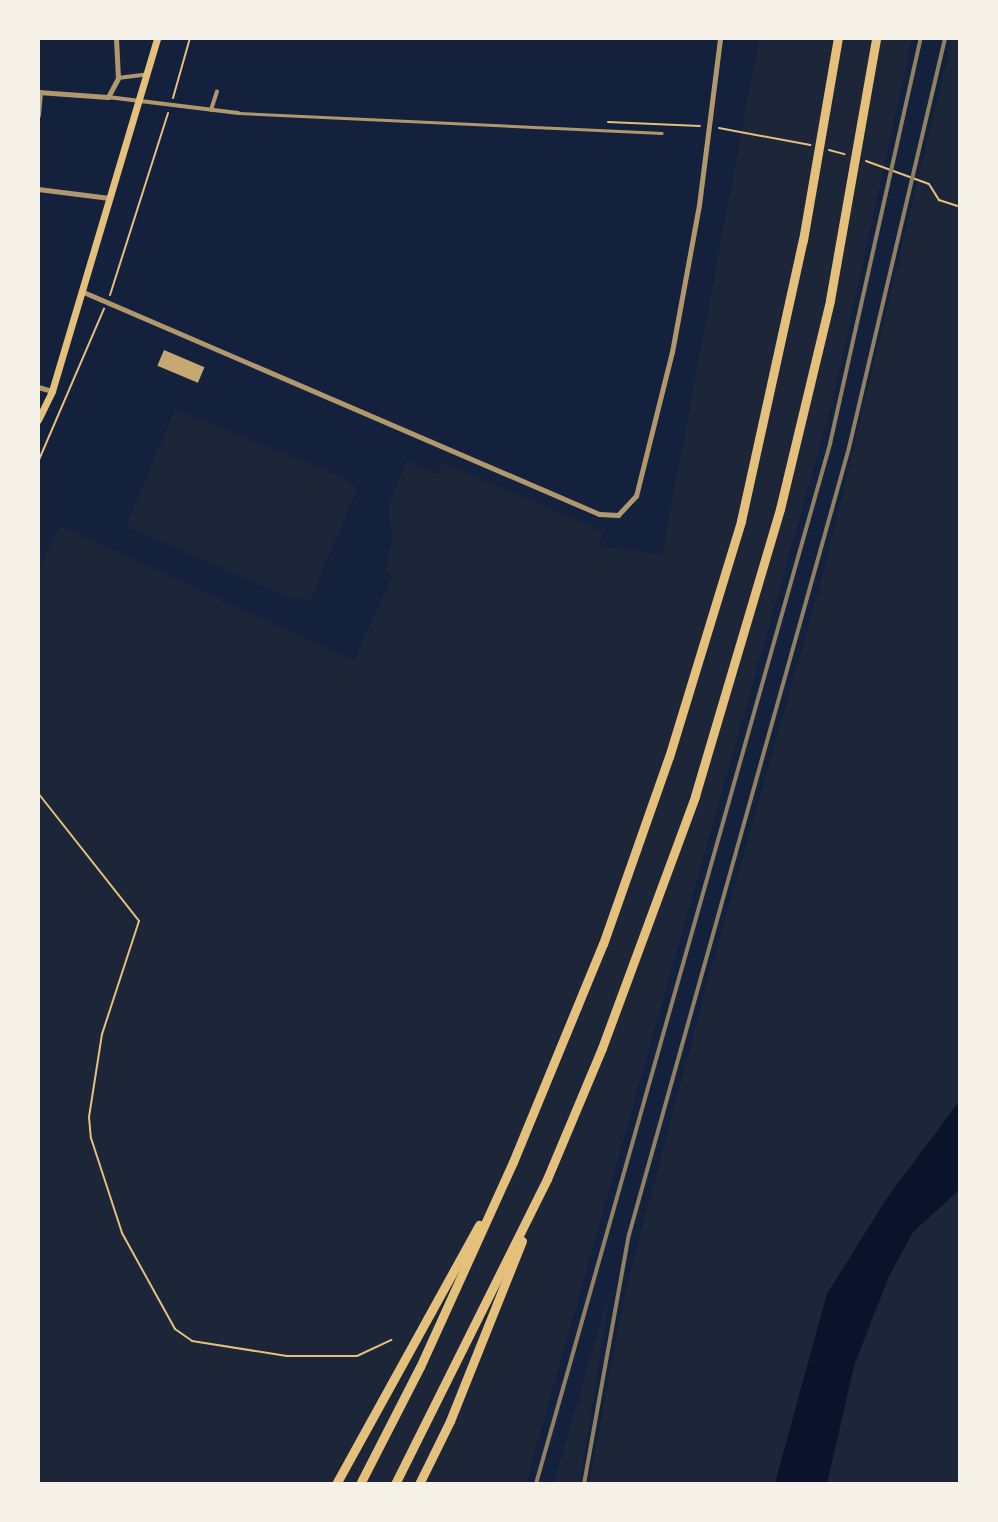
<!DOCTYPE html>
<html>
<head>
<meta charset="utf-8">
<style>
  body { margin:0 }
  #map { position:relative; width:998px; height:1522px; overflow:hidden; background:#14213d; font-family:"Titillium Web",sans-serif }
  div>[style] { position:absolute }
  .green>* { inset:0; background:#1d2539 }
  .water>* { inset:0; background:#0b132b }
  .building>* { inset:0; background:#c6a872; transform-origin:0 0 }
  .path>* { height:2px; margin:-1px; padding:0 1px; transform-origin:1px; border-radius:1px; background:#e5c07b }
  .service>* { height:2.5px; margin:-1.25px; padding:0 1.25px; transform-origin:1.25px; border-radius:1.25px; background:#b1986c }
  .pedestrian>* { height:3.5px; margin:-1.75px; padding:0 1.75px; transform-origin:1.75px; border-radius:1.75px; background:#b1986c }
  .minor>* { height:5px; margin:-2.5px; padding:0 2.5px; transform-origin:2.5px; border-radius:2.5px; background:#b1986c }
  .secondary>* { height:7px; margin:-3.5px; padding:0 3.5px; transform-origin:3.5px; border-radius:3.5px; background:#e5c07b }
  .motorway>* { height:9px; margin:-4.5px; padding:0 4.5px; transform-origin:4.5px; border-radius:4.5px; background:#e5c07b }
  .rail>* { height:3.5px; margin:-1.75px; padding:0 1.75px; transform-origin:1.75px; border-radius:1.75px; background:#918062 }
  span { translate:-50% -50%; white-space:nowrap; text-align:center; line-height:1.15; -webkit-text-stroke:6px #f6f1e7; paint-order:stroke }
  .frame { position:absolute; inset:0; border:40px solid #f6f1e7; pointer-events:none }
</style>
</head>
<body>
<div id="map">
  <div class="green">
    <i style="clip-path:polygon(759px 39px,912px 39px,832px 403px,526px 1483px,39px 1483px,38px 572px,60px 526px,354px 661px,392px 576px,385px 572px,393px 537px,388px 507px,407px 461px,437px 474px,443px 463px,603px 532px,599px 546px,662px 555px)"></i>
    <i style="clip-path:polygon(952px 39px,959px 39px,959px 1102px,887px 1198px,827px 1294px,775px 1483px,589px 1484px,625px 1293px,710px 973px,824px 571px)"></i>
    <i style="clip-path:polygon(175px 410px,342px 477px,357px 489px,310px 600px,291px 598px,126px 526px)"></i>
    <i style="clip-path:polygon(959px 1190px,959px 1483px,827px 1484px,855px 1365px,889px 1276px,913px 1232px)"></i>
    <i style="clip-path:polygon(611px 1287px,580px 1483px,554px 1483px)"></i>
  </div>
  <div class="water">
    <i style="clip-path:polygon(959px 1102px,959px 1190px,913px 1232px,889px 1276px,854px 1365px,827px 1483px,775px 1483px,827px 1294px,887px 1198px)"></i>
  </div>
  <div class="building">
    <i style="left:164px;top:350px;width:44px;height:17px;rotate:23deg"></i>
  </div>
  <div class="path">
    <i style="left:173px;top:98px;width:62px;rotate:-74.2deg"></i>
    <i style="left:608px;top:122px;width:92px;rotate:2.5deg"></i>
    <i style="left:719px;top:128px;width:93px;rotate:10.6deg"></i>
    <i style="left:829px;top:150px;width:16px;rotate:15deg"></i>
    <i style="left:866px;top:161px;width:67px;rotate:20.1deg"></i>
    <i style="left:929px;top:184px;width:19px;rotate:58deg"></i>
    <i style="left:939px;top:200px;width:22px;rotate:18deg"></i>
    <i style="left:110px;top:295px;width:191px;rotate:-72.3deg"></i>
    <i style="left:38px;top:462px;width:167px;rotate:-66.7deg"></i>
    <i style="left:38px;top:793px;width:163px;rotate:51.7deg"></i>
    <i style="left:139px;top:921px;width:119px;rotate:108.1deg"></i>
    <i style="left:102px;top:1034px;width:84px;rotate:98.9deg"></i>
    <i style="left:89px;top:1117px;width:21px;rotate:85deg"></i>
    <i style="left:91px;top:1138px;width:100px;rotate:71.9deg"></i>
    <i style="left:122px;top:1233px;width:110px;rotate:61.1deg"></i>
    <i style="left:175px;top:1329px;width:21px;rotate:35deg"></i>
    <i style="left:192px;top:1341px;width:96px;rotate:9deg"></i>
    <i style="left:287px;top:1356px;width:70px"></i>
    <i style="left:357px;top:1356px;width:38px;rotate:-25deg"></i>
  </div>
  <div class="service">
    <i style="left:239px;top:113px;width:423px;rotate:2.7deg"></i>
  </div>
  <div class="pedestrian">
    <i style="left:118px;top:78px;width:26px;rotate:-7deg"></i>
    <i style="left:108px;top:97px;width:131px;rotate:7deg"></i>
    <i style="left:211px;top:110px;width:19px;rotate:-72deg"></i>
  </div>
  <div class="minor">
    <i style="left:38px;top:92px;width:70px;rotate:4.1deg"></i>
    <i style="left:108px;top:97px;width:21px;rotate:-62deg"></i>
    <i style="left:118px;top:78px;width:40px;rotate:-92.9deg"></i>
    <i style="left:38px;top:115px;width:23px;rotate:-85deg"></i>
    <i style="left:38px;top:189px;width:72px;rotate:7.2deg"></i>
    <i style="left:81px;top:291px;width:564px;rotate:23.29deg"></i>
    <i style="left:599px;top:514px;width:19px;rotate:3deg"></i>
    <i style="left:618px;top:515px;width:26px;rotate:-47deg"></i>
    <i style="left:636px;top:496px;width:148px;rotate:-76deg"></i>
    <i style="left:672px;top:352px;width:149px;rotate:-79.6deg"></i>
    <i style="left:699px;top:205px;width:168px;rotate:-82.8deg"></i>
    <i style="left:38px;top:387px;width:15px;rotate:16deg"></i>
  </div>
  <div class="secondary">
    <i style="left:38px;top:420px;width:32px;rotate:-64deg"></i>
    <i style="left:52px;top:391px;width:368px;rotate:-73.4deg"></i>
  </div>
  <div class="motorway">
    <i style="left:336px;top:1484px;width:296px;rotate:-61.1deg"></i>
    <i style="left:360px;top:1484px;width:131px;rotate:-62.9deg"></i>
    <i style="left:420px;top:1367px;width:225px;rotate:-65.6deg"></i>
    <i style="left:513px;top:1162px;width:236px;rotate:-67.6deg"></i>
    <i style="left:603px;top:944px;width:198px;rotate:-70.6deg"></i>
    <i style="left:669px;top:757px;width:247px;rotate:-73deg"></i>
    <i style="left:741px;top:521px;width:288px;rotate:-77.6deg"></i>
    <i style="left:803px;top:240px;width:205px;rotate:-80.2deg"></i>
    <i style="left:395px;top:1484px;width:341px;rotate:-63.5deg"></i>
    <i style="left:547px;top:1179px;width:142px;rotate:-67.2deg"></i>
    <i style="left:602px;top:1048px;width:269px;rotate:-69.7deg"></i>
    <i style="left:695px;top:796px;width:299px;rotate:-73.5deg"></i>
    <i style="left:780px;top:509px;width:215px;rotate:-76.5deg"></i>
    <i style="left:830px;top:300px;width:266px;rotate:-80deg"></i>
    <i style="left:419px;top:1484px;width:70px;rotate:-63.8deg"></i>
    <i style="left:450px;top:1421px;width:194px;rotate:-68.2deg"></i>
  </div>
  <div class="rail">
    <i style="left:536px;top:1484px;width:1081px;rotate:-74.21deg"></i>
    <i style="left:830px;top:444px;width:416px;rotate:-77.4deg"></i>
    <i style="left:584px;top:1484px;width:253px;rotate:-79.8deg"></i>
    <i style="left:629px;top:1235px;width:817px;rotate:-74.38deg"></i>
    <i style="left:849px;top:448px;width:421px;rotate:-76.8deg"></i>
  </div>
  <div class="frame"></div>
</div>
</body>
</html>
